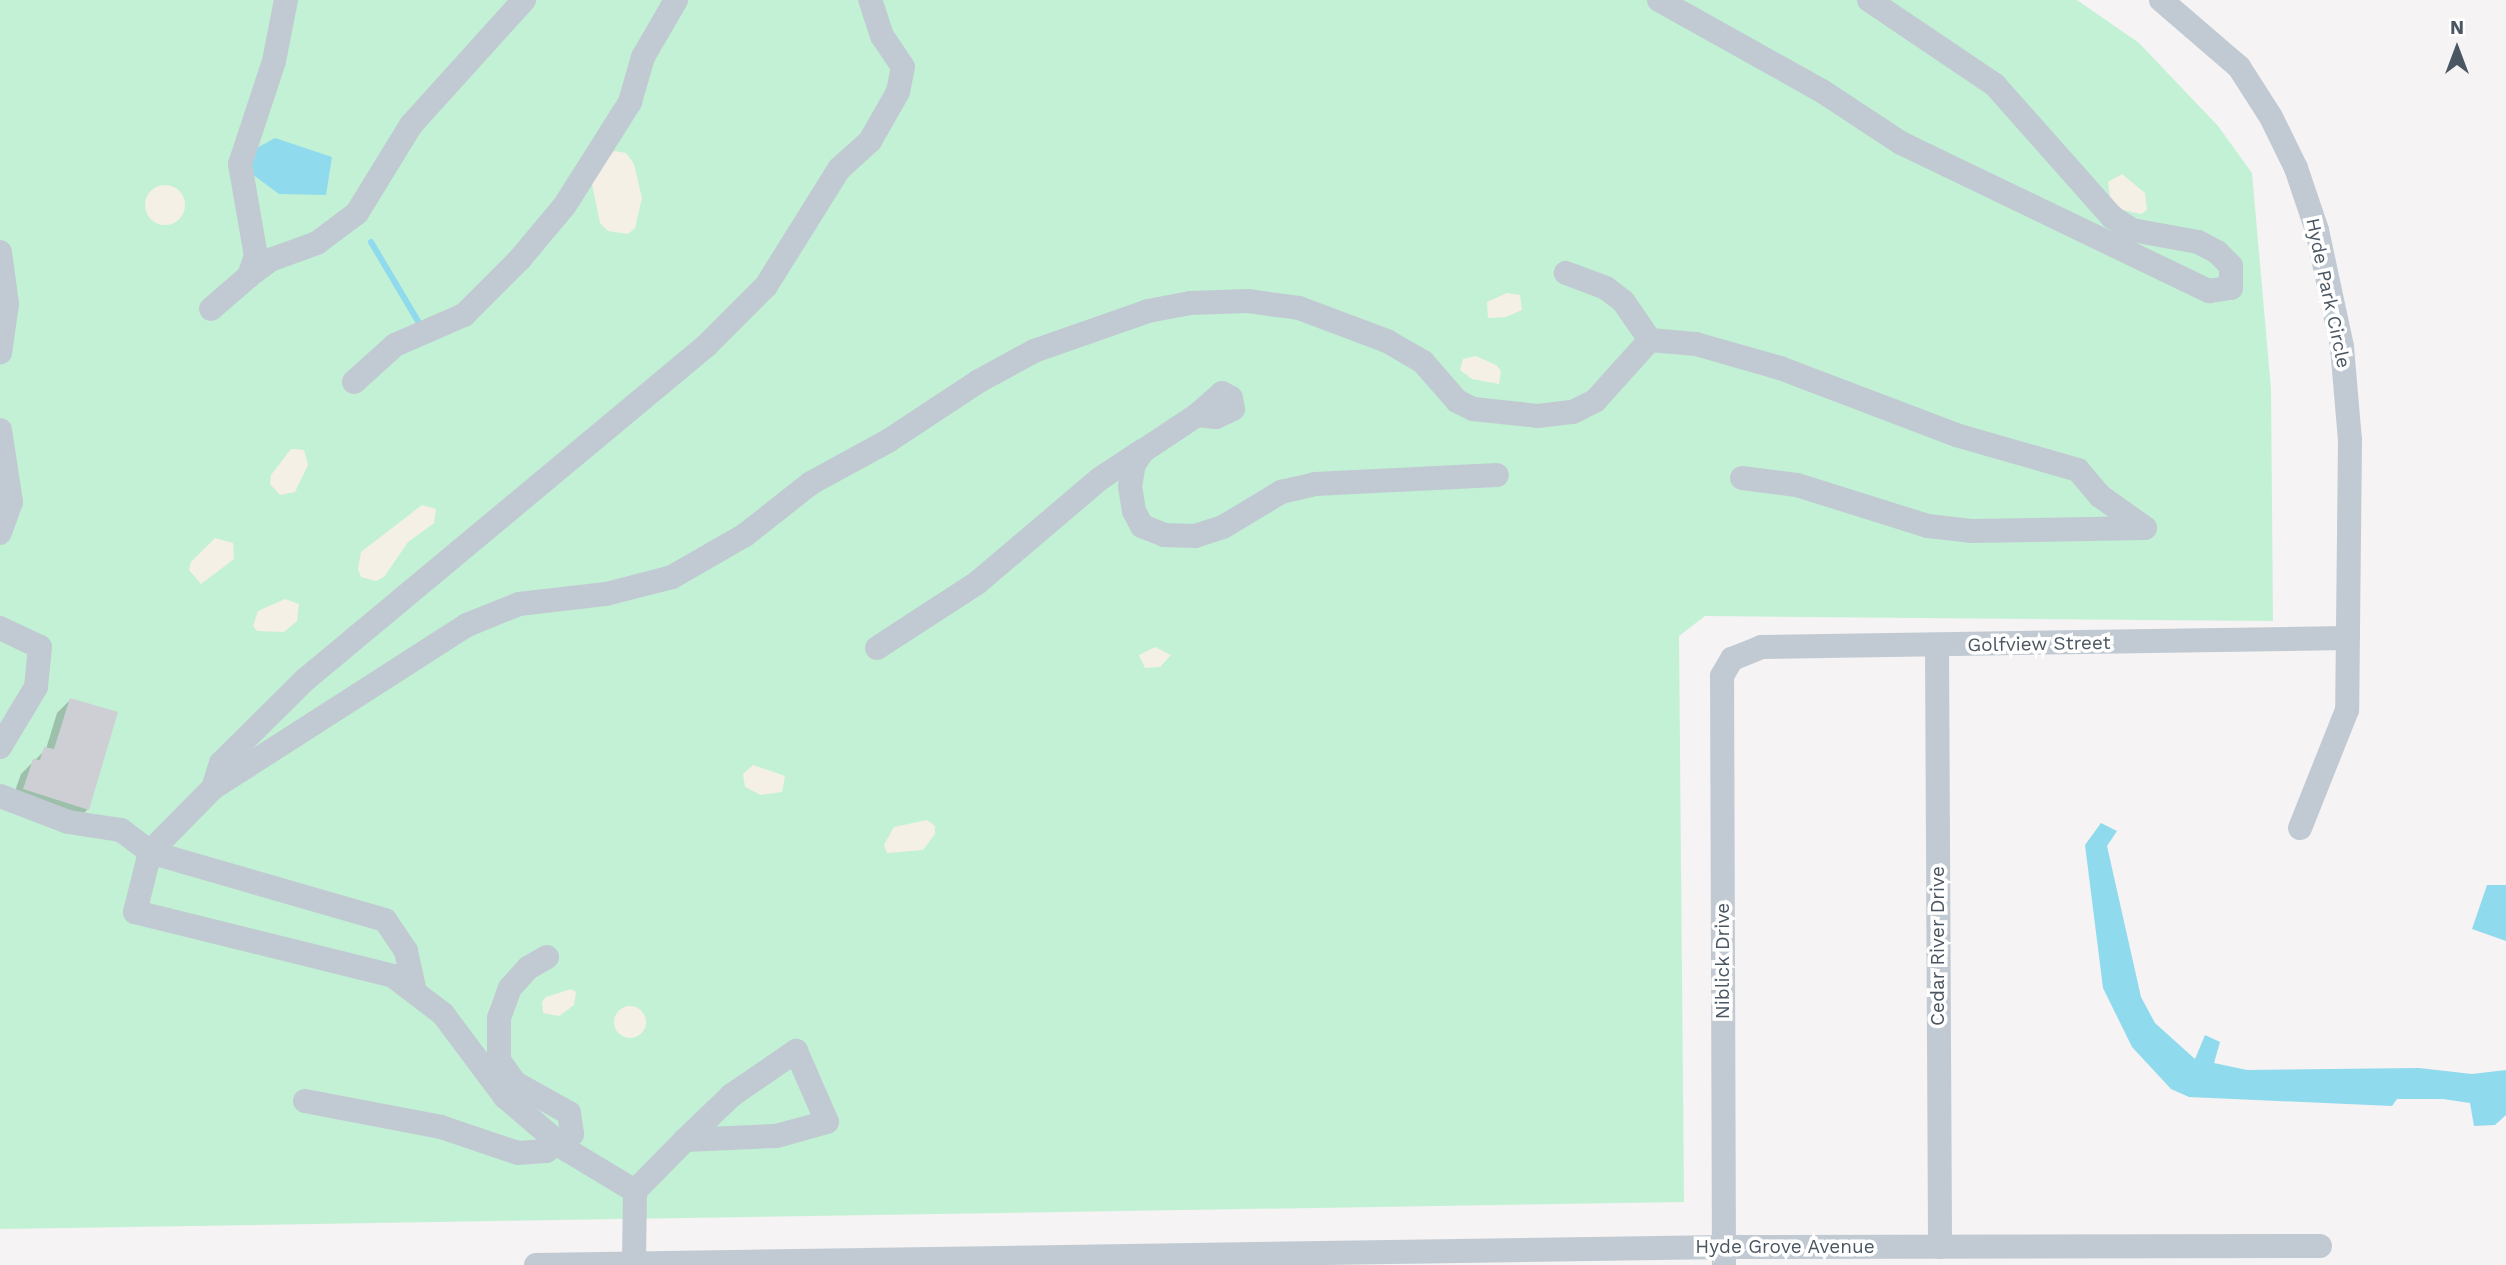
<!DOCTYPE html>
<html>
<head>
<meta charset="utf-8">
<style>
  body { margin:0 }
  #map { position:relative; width:2506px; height:1265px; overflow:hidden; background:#f5f3f3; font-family:"Work Sans",sans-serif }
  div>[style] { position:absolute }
  .green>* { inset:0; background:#c3f1d5 }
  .sand>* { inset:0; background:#f5f0e5 }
  .round { border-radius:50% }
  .water>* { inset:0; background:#90daee }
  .shadow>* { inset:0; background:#0003 }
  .stream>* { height:6px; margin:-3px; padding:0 3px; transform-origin:3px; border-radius:3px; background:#90daee }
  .building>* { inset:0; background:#cdcfd5 }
  .minor>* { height:24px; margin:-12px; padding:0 12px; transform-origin:12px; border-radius:12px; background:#c1cad2 }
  span { translate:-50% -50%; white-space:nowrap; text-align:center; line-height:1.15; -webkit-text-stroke:7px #fff; paint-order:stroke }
  .street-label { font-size:19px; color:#4a5661 }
  .north { position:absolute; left:2422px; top:14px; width:70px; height:70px; -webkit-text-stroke:5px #fff; paint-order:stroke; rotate:0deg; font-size:19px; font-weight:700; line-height:28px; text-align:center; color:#4a5661 }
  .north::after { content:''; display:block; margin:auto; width:24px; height:32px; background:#4a5661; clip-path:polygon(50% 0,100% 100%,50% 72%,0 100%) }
</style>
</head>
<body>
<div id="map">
  <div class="green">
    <i style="clip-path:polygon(0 0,2077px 0,2139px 43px,2218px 126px,2252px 173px,2271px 389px,2273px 621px,1705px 616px,1679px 636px,1684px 1202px,0 1229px)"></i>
  </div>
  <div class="sand">
    <i style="clip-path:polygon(615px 151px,626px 153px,634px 164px,642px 198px,635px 228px,628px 234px,608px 231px,600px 223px,591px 179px,606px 156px)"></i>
    <i style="clip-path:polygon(2122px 174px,2145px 193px,2147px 210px,2141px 214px,2119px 209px,2110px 198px,2108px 182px)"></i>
    <i class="round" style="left:145px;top:185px;width:40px;height:40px"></i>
    <i style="clip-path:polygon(1507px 293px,1520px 295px,1522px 310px,1506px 317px,1488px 318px,1487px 302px)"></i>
    <i style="clip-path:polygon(1476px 356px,1496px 365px,1501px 371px,1499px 384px,1472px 379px,1460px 370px,1463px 359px)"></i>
    <i style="clip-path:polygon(291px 449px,304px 450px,308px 465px,295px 492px,280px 495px,270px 484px,271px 475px)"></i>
    <i style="clip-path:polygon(422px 505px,436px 509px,434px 523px,408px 542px,384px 577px,376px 581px,361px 577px,358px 569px,361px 552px)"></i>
    <i style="clip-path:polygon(215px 538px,233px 543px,234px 559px,201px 584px,189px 570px,191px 562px)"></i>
    <i style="clip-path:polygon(285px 599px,299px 604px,297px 621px,284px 632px,257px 631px,253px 626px,258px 611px)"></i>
    <i style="clip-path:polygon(1155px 647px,1171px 655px,1160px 667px,1145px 668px,1139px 655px)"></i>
    <i style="clip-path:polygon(753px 765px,785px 776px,782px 792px,761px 795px,745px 787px,743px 774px)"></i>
    <i style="clip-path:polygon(927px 820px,935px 826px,935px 834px,923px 850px,887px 853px,884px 845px,894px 827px)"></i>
    <i style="clip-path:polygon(571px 989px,576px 992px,574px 1005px,559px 1016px,543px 1013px,542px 1002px,546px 997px)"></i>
    <i class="round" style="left:614px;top:1006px;width:32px;height:32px"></i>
  </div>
  <div class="water">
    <i style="clip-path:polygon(275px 138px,332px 157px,326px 195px,279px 194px,252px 174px,251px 151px)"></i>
    <i style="clip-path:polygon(2101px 823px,2117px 831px,2107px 846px,2141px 997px,2155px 1023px,2195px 1059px,2205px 1035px,2220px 1042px,2214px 1063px,2247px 1070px,2419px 1068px,2472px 1074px,2506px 1070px,2506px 1115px,2495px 1125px,2474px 1126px,2470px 1103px,2443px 1099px,2397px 1099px,2392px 1106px,2189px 1097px,2171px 1089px,2132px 1047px,2103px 988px,2085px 845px)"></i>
    <i style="clip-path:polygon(2487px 885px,2506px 885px,2506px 941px,2472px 929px)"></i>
  </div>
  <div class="shadow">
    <i style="clip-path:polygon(70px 700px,88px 809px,75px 822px,11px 802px,21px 774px,46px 749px,57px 713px)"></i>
  </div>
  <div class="stream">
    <i style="left:371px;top:242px;width:92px;rotate:59.3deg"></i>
  </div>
  <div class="building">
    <i style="clip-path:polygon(70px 698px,118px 712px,89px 810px,23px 789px,33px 759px,40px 760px,44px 747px,54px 749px)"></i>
  </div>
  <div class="minor">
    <i style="left:1659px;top:0;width:187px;rotate:29.2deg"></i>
    <i style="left:1822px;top:91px;width:95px;rotate:33.4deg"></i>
    <i style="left:1901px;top:143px;width:342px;rotate:25.7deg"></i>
    <i style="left:2209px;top:291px;width:22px;rotate:-8deg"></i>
    <i style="left:2231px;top:288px;width:22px;rotate:-90deg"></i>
    <i style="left:2231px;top:266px;width:20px;rotate:-135deg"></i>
    <i style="left:2217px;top:252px;width:21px;rotate:-152deg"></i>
    <i style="left:2198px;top:242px;width:67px;rotate:-169.7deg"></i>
    <i style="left:2132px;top:230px;width:24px;rotate:-147deg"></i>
    <i style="left:2112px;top:217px;width:176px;rotate:-131.6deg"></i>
    <i style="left:1995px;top:85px;width:152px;rotate:-146deg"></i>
    <i style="left:2161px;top:0;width:103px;rotate:40.7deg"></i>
    <i style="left:2239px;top:67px;width:59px;rotate:57.4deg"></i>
    <i style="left:2271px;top:117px;width:57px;rotate:63.9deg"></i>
    <i style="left:2296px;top:168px;width:65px;rotate:71.3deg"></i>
    <i style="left:2317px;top:230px;width:120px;rotate:77.9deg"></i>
    <i style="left:2342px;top:347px;width:93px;rotate:85.1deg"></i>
    <i style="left:2350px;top:440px;width:270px;rotate:90.6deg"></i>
    <i style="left:2347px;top:710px;width:127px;rotate:111.7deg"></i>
    <i style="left:0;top:252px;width:52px;rotate:82.3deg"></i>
    <i style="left:7px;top:304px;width:49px;rotate:98.1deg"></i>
    <i style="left:249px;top:276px;width:26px;rotate:-37deg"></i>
    <i style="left:270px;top:260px;width:50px;rotate:-19.9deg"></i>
    <i style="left:317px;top:243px;width:50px;rotate:-36.9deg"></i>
    <i style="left:357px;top:213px;width:103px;rotate:-58.5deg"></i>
    <i style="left:411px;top:125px;width:169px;rotate:-47.9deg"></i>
    <i style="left:211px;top:309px;width:50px;rotate:-41deg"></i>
    <i style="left:249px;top:276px;width:21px;rotate:-71deg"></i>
    <i style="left:256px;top:256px;width:93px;rotate:-99.9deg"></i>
    <i style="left:240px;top:164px;width:108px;rotate:-71.7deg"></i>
    <i style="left:274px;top:61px;width:62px;rotate:-78.9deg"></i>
    <i style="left:1650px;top:340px;width:46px;rotate:5deg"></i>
    <i style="left:1696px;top:344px;width:87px;rotate:15.9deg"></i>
    <i style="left:1780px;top:368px;width:188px;rotate:20.8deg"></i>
    <i style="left:1956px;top:435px;width:127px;rotate:16deg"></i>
    <i style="left:2078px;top:470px;width:34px;rotate:50deg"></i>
    <i style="left:2100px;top:496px;width:55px;rotate:35.4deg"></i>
    <i style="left:354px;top:382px;width:55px;rotate:-42.1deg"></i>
    <i style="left:395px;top:345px;width:75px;rotate:-23.5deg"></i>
    <i style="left:464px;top:315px;width:79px;rotate:-45deg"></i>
    <i style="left:520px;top:259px;width:70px;rotate:-50.2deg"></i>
    <i style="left:565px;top:205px;width:122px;rotate:-57.7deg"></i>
    <i style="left:630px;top:102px;width:47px;rotate:-73.9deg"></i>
    <i style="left:643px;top:57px;width:66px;rotate:-59.9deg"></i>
    <i style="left:1197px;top:415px;width:33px;rotate:-41deg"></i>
    <i style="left:1222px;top:393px;width:10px;rotate:29deg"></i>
    <i style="left:1231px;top:398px;width:11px;rotate:80deg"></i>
    <i style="left:1233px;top:409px;width:19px;rotate:155deg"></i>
    <i style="left:1216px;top:417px;width:19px;rotate:-174deg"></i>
    <i style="left:1197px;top:415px;width:65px;rotate:146.3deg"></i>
    <i style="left:1143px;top:451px;width:16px;rotate:125deg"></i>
    <i style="left:1134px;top:464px;width:22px;rotate:100deg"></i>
    <i style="left:1130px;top:486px;width:25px;rotate:81deg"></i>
    <i style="left:1134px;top:511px;width:17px;rotate:62deg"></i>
    <i style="left:1142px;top:526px;width:24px;rotate:22deg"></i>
    <i style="left:1164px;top:535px;width:31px;rotate:2deg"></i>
    <i style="left:1195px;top:536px;width:29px;rotate:-18deg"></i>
    <i style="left:1223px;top:527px;width:68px;rotate:-31.1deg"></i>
    <i style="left:1281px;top:492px;width:35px;rotate:-13deg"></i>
    <i style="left:1315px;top:484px;width:182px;rotate:-2.8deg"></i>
    <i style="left:0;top:430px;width:73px;rotate:81.3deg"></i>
    <i style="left:11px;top:502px;width:33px;rotate:110deg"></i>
    <i style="left:1742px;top:478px;width:55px;rotate:7.3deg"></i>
    <i style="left:1797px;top:485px;width:137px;rotate:17.4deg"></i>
    <i style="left:1928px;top:526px;width:43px;rotate:6.6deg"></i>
    <i style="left:1971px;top:531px;width:174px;rotate:-1deg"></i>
    <i style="left:0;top:628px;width:44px;rotate:25.4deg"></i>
    <i style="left:40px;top:647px;width:40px;rotate:95.7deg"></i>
    <i style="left:36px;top:687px;width:70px;rotate:121deg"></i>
    <i style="left:1937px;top:646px;width:601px;rotate:89.71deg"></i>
    <i style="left:877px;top:648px;width:119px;rotate:-33deg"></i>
    <i style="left:977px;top:583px;width:162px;rotate:-40.3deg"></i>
    <i style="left:1101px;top:478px;width:49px;rotate:-33.4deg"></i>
    <i style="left:213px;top:788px;width:26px;rotate:-72deg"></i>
    <i style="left:221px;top:763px;width:120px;rotate:-44.7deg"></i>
    <i style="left:306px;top:679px;width:522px;rotate:-39.79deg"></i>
    <i style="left:707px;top:345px;width:83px;rotate:-45deg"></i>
    <i style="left:766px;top:286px;width:138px;rotate:-58deg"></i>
    <i style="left:839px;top:169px;width:42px;rotate:-42.1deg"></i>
    <i style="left:870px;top:141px;width:56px;rotate:-60.3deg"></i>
    <i style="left:898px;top:92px;width:25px;rotate:-79deg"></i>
    <i style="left:903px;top:67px;width:37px;rotate:-124deg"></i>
    <i style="left:882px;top:36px;width:38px;rotate:-108deg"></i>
    <i style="left:0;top:796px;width:73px;rotate:20.9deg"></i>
    <i style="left:68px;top:822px;width:54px;rotate:8.6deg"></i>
    <i style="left:121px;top:830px;width:36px;rotate:37deg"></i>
    <i style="left:150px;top:852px;width:62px;rotate:104deg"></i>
    <i style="left:135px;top:912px;width:266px;rotate:13.9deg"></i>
    <i style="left:393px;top:976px;width:63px;rotate:37.2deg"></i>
    <i style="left:443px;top:1014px;width:104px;rotate:53.2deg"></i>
    <i style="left:505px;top:1097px;width:82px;rotate:40.5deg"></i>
    <i style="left:567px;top:1150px;width:79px;rotate:31.1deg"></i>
    <i style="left:635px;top:1191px;width:71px;rotate:90.8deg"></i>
    <i style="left:415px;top:992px;width:42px;rotate:-102.4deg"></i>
    <i style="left:406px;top:951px;width:37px;rotate:-124deg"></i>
    <i style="left:385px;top:920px;width:245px;rotate:-163.9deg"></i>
    <i style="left:150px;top:852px;width:90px;rotate:-45.5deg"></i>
    <i style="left:213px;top:788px;width:302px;rotate:-32.7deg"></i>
    <i style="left:467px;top:625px;width:56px;rotate:-22deg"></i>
    <i style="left:519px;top:604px;width:88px;rotate:-6.6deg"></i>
    <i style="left:606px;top:594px;width:68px;rotate:-14.4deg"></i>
    <i style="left:672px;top:577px;width:84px;rotate:-29.9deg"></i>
    <i style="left:745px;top:535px;width:84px;rotate:-38.2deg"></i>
    <i style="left:811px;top:483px;width:88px;rotate:-28.6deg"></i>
    <i style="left:888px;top:441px;width:109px;rotate:-33.4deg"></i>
    <i style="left:979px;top:381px;width:63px;rotate:-28.6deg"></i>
    <i style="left:1034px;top:351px;width:121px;rotate:-19.3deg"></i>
    <i style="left:1148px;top:311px;width:43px;rotate:-10.8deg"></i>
    <i style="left:1190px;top:303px;width:58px;rotate:-2deg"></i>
    <i style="left:1248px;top:301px;width:51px;rotate:7.8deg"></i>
    <i style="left:1299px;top:308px;width:94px;rotate:20.6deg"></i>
    <i style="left:1387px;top:341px;width:42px;rotate:30.3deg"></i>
    <i style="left:1423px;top:362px;width:52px;rotate:48.9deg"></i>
    <i style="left:1457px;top:401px;width:18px;rotate:27deg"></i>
    <i style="left:1473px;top:409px;width:65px;rotate:6.1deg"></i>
    <i style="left:1538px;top:416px;width:35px;rotate:-7deg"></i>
    <i style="left:1573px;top:412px;width:25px;rotate:-27deg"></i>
    <i style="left:1595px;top:401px;width:82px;rotate:-48deg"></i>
    <i style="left:1650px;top:340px;width:47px;rotate:-124.7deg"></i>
    <i style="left:1623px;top:301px;width:21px;rotate:-143deg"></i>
    <i style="left:1606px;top:288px;width:43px;rotate:-159.4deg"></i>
    <i style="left:305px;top:1101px;width:138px;rotate:10.8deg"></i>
    <i style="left:441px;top:1127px;width:81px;rotate:18.7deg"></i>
    <i style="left:518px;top:1153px;width:28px;rotate:-4deg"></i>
    <i style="left:546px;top:1151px;width:31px;rotate:-33deg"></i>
    <i style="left:572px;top:1134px;width:21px;rotate:-98deg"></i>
    <i style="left:569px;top:1113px;width:62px;rotate:-150.9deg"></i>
    <i style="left:515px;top:1083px;width:28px;rotate:-125deg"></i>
    <i style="left:499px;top:1060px;width:42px;rotate:-90deg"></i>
    <i style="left:499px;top:1018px;width:32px;rotate:-70deg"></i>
    <i style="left:510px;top:988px;width:27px;rotate:-48deg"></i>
    <i style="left:528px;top:968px;width:22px;rotate:-30deg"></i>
    <i style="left:635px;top:1191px;width:71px;rotate:-45.6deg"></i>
    <i style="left:685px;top:1140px;width:65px;rotate:-43.8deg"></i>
    <i style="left:732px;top:1095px;width:78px;rotate:-34.5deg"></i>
    <i style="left:796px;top:1051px;width:77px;rotate:66.4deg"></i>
    <i style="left:827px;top:1122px;width:53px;rotate:164.6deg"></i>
    <i style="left:776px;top:1136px;width:91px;rotate:177.5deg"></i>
    <i style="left:536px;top:1265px;width:1188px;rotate:-0.87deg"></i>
    <i style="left:1724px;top:1247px;width:596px;rotate:-0.1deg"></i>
    <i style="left:1724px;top:1265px;width:589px;rotate:-90.19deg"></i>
    <i style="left:1722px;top:676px;width:20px;rotate:-60deg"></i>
    <i style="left:1732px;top:659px;width:31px;rotate:-22deg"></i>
    <i style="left:1761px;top:647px;width:587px;rotate:-0.88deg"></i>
  </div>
  <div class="street-label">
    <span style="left:2328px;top:293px;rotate:78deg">Hyde Park Circle</span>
    <span style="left:2039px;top:644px;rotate:-1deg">Golfview Street</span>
    <span style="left:1938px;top:946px;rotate:-90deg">Cedar River Drive</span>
    <span style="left:1723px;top:961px;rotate:-90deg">Niblick Drive</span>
    <span style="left:1785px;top:1247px">Hyde Grove Avenue</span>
  </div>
  <div class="north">N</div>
</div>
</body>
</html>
